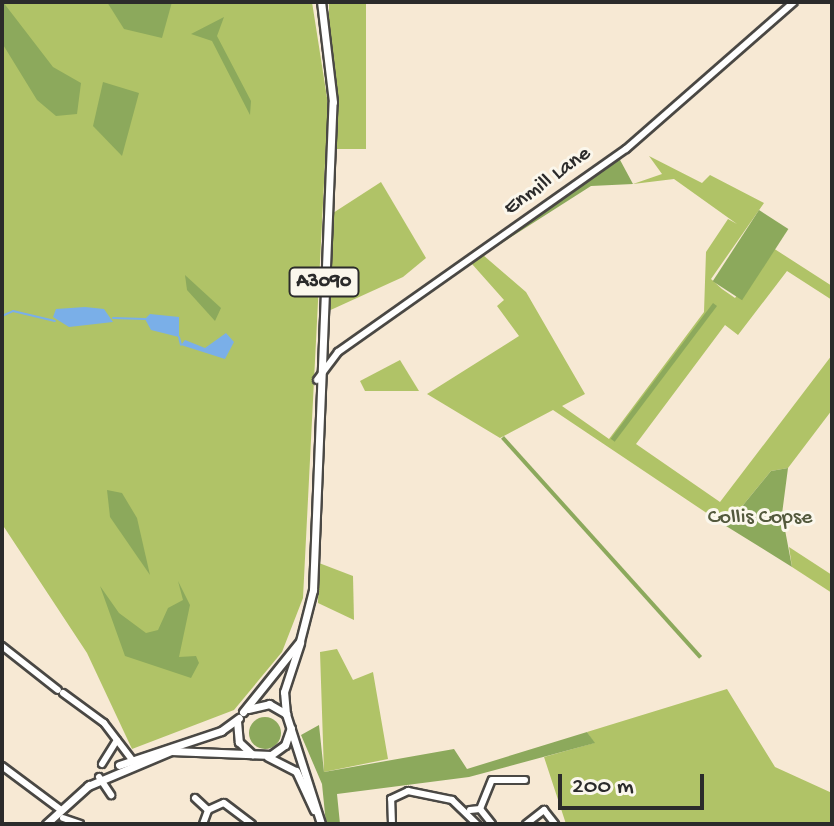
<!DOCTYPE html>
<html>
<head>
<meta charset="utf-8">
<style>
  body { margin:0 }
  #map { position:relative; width:834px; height:826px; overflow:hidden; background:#f7e9d4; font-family:"Gochi Hand",sans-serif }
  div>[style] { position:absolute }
  .green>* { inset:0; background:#b0c367; transform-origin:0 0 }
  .forest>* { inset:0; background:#8ca95c; transform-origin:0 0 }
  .round { border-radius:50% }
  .water>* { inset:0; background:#7aafe8 }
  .stream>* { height:2px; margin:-1px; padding:0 1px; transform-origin:1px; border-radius:1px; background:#7aafe8 }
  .roads { filter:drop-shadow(2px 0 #4a4844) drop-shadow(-2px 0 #4a4844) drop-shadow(0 2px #4a4844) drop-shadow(0 -2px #4a4844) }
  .minor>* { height:6px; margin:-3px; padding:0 3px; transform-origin:3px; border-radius:3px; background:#fff }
  .major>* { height:7px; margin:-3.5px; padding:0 3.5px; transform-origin:3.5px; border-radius:3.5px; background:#fff }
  span { translate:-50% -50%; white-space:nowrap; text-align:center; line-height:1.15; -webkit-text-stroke:6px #fbf7ec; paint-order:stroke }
  .shield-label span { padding:2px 6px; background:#fbf7ec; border:2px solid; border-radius:6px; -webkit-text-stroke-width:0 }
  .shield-label { font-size:20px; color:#2b2b2b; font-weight:700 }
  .street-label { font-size:22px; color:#2b2b2b }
  .park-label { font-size:22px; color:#53593d }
  .frame { position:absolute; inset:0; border:4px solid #2b2b2b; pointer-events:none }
  .scale { position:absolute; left:558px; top:774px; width:146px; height:36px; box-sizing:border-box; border:4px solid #2b2b2b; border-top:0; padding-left:10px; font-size:24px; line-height:28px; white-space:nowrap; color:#2b2b2b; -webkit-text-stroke:6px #fbf7ec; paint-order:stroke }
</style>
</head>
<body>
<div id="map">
  <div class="green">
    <i style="clip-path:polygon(2px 2px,312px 2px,328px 104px,303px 598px,282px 652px,234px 710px,132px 749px,87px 653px,2px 524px)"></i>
    <i style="left:329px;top:2px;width:37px;height:147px"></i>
    <i style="clip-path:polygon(649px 156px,702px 183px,710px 175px,764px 203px,711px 279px,722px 289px,735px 298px,773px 248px,832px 286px,832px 300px,787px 271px,738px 335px,725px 325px,636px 444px,720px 502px,832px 355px,832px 410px,788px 468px,771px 471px,726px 526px,553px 410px,500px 438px,427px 394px,519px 336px,497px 306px,504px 300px,472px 264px,483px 255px,526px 292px,585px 394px,562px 406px,609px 439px,704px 312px,706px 252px,728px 219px,737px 224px,674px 179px,633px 184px,662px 174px)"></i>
    <i style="clip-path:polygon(381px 182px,426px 258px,403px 277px,324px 313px,333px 213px)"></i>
    <i style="clip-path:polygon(400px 360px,419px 391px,365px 391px,360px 381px)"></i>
    <i style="clip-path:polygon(789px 547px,832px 575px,832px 593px,792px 567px)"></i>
    <i style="clip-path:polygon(319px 563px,353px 576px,354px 620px,318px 603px)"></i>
    <i style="clip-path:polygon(337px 649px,353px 680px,373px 672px,388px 759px,324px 772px,320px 652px)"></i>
    <i style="clip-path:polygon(727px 689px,775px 767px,832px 793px,832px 824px,566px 824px,544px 757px,594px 743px,587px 732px)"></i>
  </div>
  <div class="forest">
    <i style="clip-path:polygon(3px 2px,53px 67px,81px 83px,77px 114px,56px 116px,37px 100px,2px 43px)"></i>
    <i style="clip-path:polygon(107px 2px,172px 2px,162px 38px,124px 29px)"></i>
    <i style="clip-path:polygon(224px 17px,217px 36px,251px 101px,250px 115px,212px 41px,191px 34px)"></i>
    <i style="clip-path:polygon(103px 82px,139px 93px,122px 156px,93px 126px)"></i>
    <i style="clip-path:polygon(619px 158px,633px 184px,591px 186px,483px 255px)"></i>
    <i style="left:759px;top:210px;width:35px;height:85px;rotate:33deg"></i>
    <i style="clip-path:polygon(185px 275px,221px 308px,215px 321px,187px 290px)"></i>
    <i style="left:713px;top:303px;width:5px;height:170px;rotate:37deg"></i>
    <i style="left:504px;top:436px;width:296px;height:4px;rotate:48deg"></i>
    <i style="clip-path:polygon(788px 468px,782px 514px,792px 567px,726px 526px,771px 471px)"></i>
    <i style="clip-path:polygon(107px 490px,122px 493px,137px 518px,150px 575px,110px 517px)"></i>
    <i style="clip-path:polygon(178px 581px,190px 605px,179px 657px,196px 656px,199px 663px,191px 678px,125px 656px,100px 586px,119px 613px,146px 633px,158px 630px,168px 608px,183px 600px)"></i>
    <i class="round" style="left:249px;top:717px;width:32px;height:32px"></i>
    <i style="clip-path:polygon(319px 725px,324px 772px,454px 749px,467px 769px,587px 732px,595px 743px,469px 777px,337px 794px,340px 824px,326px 824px,322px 784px,301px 735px)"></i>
  </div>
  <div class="water">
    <i style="clip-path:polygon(85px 307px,104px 309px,113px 322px,69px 327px,53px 317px,56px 309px)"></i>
    <i style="clip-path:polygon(150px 314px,179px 317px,179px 337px,151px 330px,145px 319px)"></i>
    <i style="clip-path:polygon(226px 333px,234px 342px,225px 359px,181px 345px,185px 340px,205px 348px)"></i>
  </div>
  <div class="stream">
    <i style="left:2px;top:316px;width:12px;rotate:-24deg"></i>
    <i style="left:13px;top:311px;width:43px;rotate:13.4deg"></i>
    <i style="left:113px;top:318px;width:32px;rotate:2deg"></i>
    <i style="left:179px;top:337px;width:8px;rotate:76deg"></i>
  </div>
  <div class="roads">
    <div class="minor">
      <i style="left:317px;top:380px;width:35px;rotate:-53deg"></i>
      <i style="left:338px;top:352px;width:352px;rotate:-35.2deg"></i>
      <i style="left:626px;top:149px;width:223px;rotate:-41.2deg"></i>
      <i style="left:2px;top:646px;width:71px;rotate:38.2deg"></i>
      <i style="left:63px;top:693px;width:51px;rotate:36.2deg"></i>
      <i style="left:104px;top:723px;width:48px;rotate:52.7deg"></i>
      <i style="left:102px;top:764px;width:28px;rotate:-58deg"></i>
      <i style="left:2px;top:766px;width:74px;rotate:36.7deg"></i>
      <i style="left:99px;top:777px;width:22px;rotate:56deg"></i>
      <i style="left:195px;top:798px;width:18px;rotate:43deg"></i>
      <i style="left:480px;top:809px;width:31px;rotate:-68deg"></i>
      <i style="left:492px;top:780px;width:33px"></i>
      <i style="left:470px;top:810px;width:10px;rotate:-6deg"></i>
      <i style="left:480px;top:809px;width:19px;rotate:51deg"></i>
      <i style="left:63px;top:818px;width:18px;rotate:19deg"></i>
      <i style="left:203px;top:824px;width:15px;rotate:-70deg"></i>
      <i style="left:208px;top:810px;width:17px;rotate:-24deg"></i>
      <i style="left:224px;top:803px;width:35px;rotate:37deg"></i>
      <i style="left:392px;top:824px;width:25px;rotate:-92deg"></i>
      <i style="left:391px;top:799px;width:19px;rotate:-25deg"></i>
      <i style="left:408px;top:791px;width:45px;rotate:11.6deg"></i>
      <i style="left:452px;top:800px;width:35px;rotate:44deg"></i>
      <i style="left:526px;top:824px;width:23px;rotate:-38deg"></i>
      <i style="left:544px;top:810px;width:18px;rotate:52deg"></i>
    </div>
    <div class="major">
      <i style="left:248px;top:709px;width:22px;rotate:-13deg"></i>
      <i style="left:269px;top:704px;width:20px;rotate:30deg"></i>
      <i style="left:286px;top:714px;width:115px;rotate:72.3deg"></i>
      <i style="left:243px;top:712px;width:91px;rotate:-51.2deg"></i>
      <i style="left:300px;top:641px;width:53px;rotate:-75.7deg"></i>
      <i style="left:313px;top:590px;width:488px;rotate:-87.7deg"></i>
      <i style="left:333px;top:102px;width:101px;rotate:-96.8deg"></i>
      <i style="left:286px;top:714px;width:22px;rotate:-95deg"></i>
      <i style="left:284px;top:692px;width:52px;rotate:-71.9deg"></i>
      <i style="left:237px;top:721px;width:21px;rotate:85deg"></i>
      <i style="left:239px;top:742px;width:18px;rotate:43deg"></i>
      <i style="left:268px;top:757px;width:31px;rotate:27deg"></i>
      <i style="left:296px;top:771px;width:43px;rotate:65.2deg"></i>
      <i style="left:119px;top:765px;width:108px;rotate:-18.4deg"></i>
      <i style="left:221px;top:731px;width:22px;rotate:-36deg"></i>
      <i style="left:88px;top:786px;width:90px;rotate:-22.9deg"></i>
      <i style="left:171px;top:751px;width:100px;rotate:2.3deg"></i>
      <i style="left:271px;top:755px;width:17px;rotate:-36deg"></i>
      <i style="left:285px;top:745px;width:18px;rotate:-71deg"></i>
      <i style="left:46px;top:824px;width:58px;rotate:-42.2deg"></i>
    </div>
  </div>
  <div class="shield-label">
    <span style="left:324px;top:282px">A3090</span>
  </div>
  <div class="street-label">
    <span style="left:548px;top:182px;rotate:-36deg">Enmill Lane</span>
  </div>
  <div class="park-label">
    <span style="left:760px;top:519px">Collis Copse</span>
  </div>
  <div class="frame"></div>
  <div class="scale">200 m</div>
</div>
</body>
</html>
